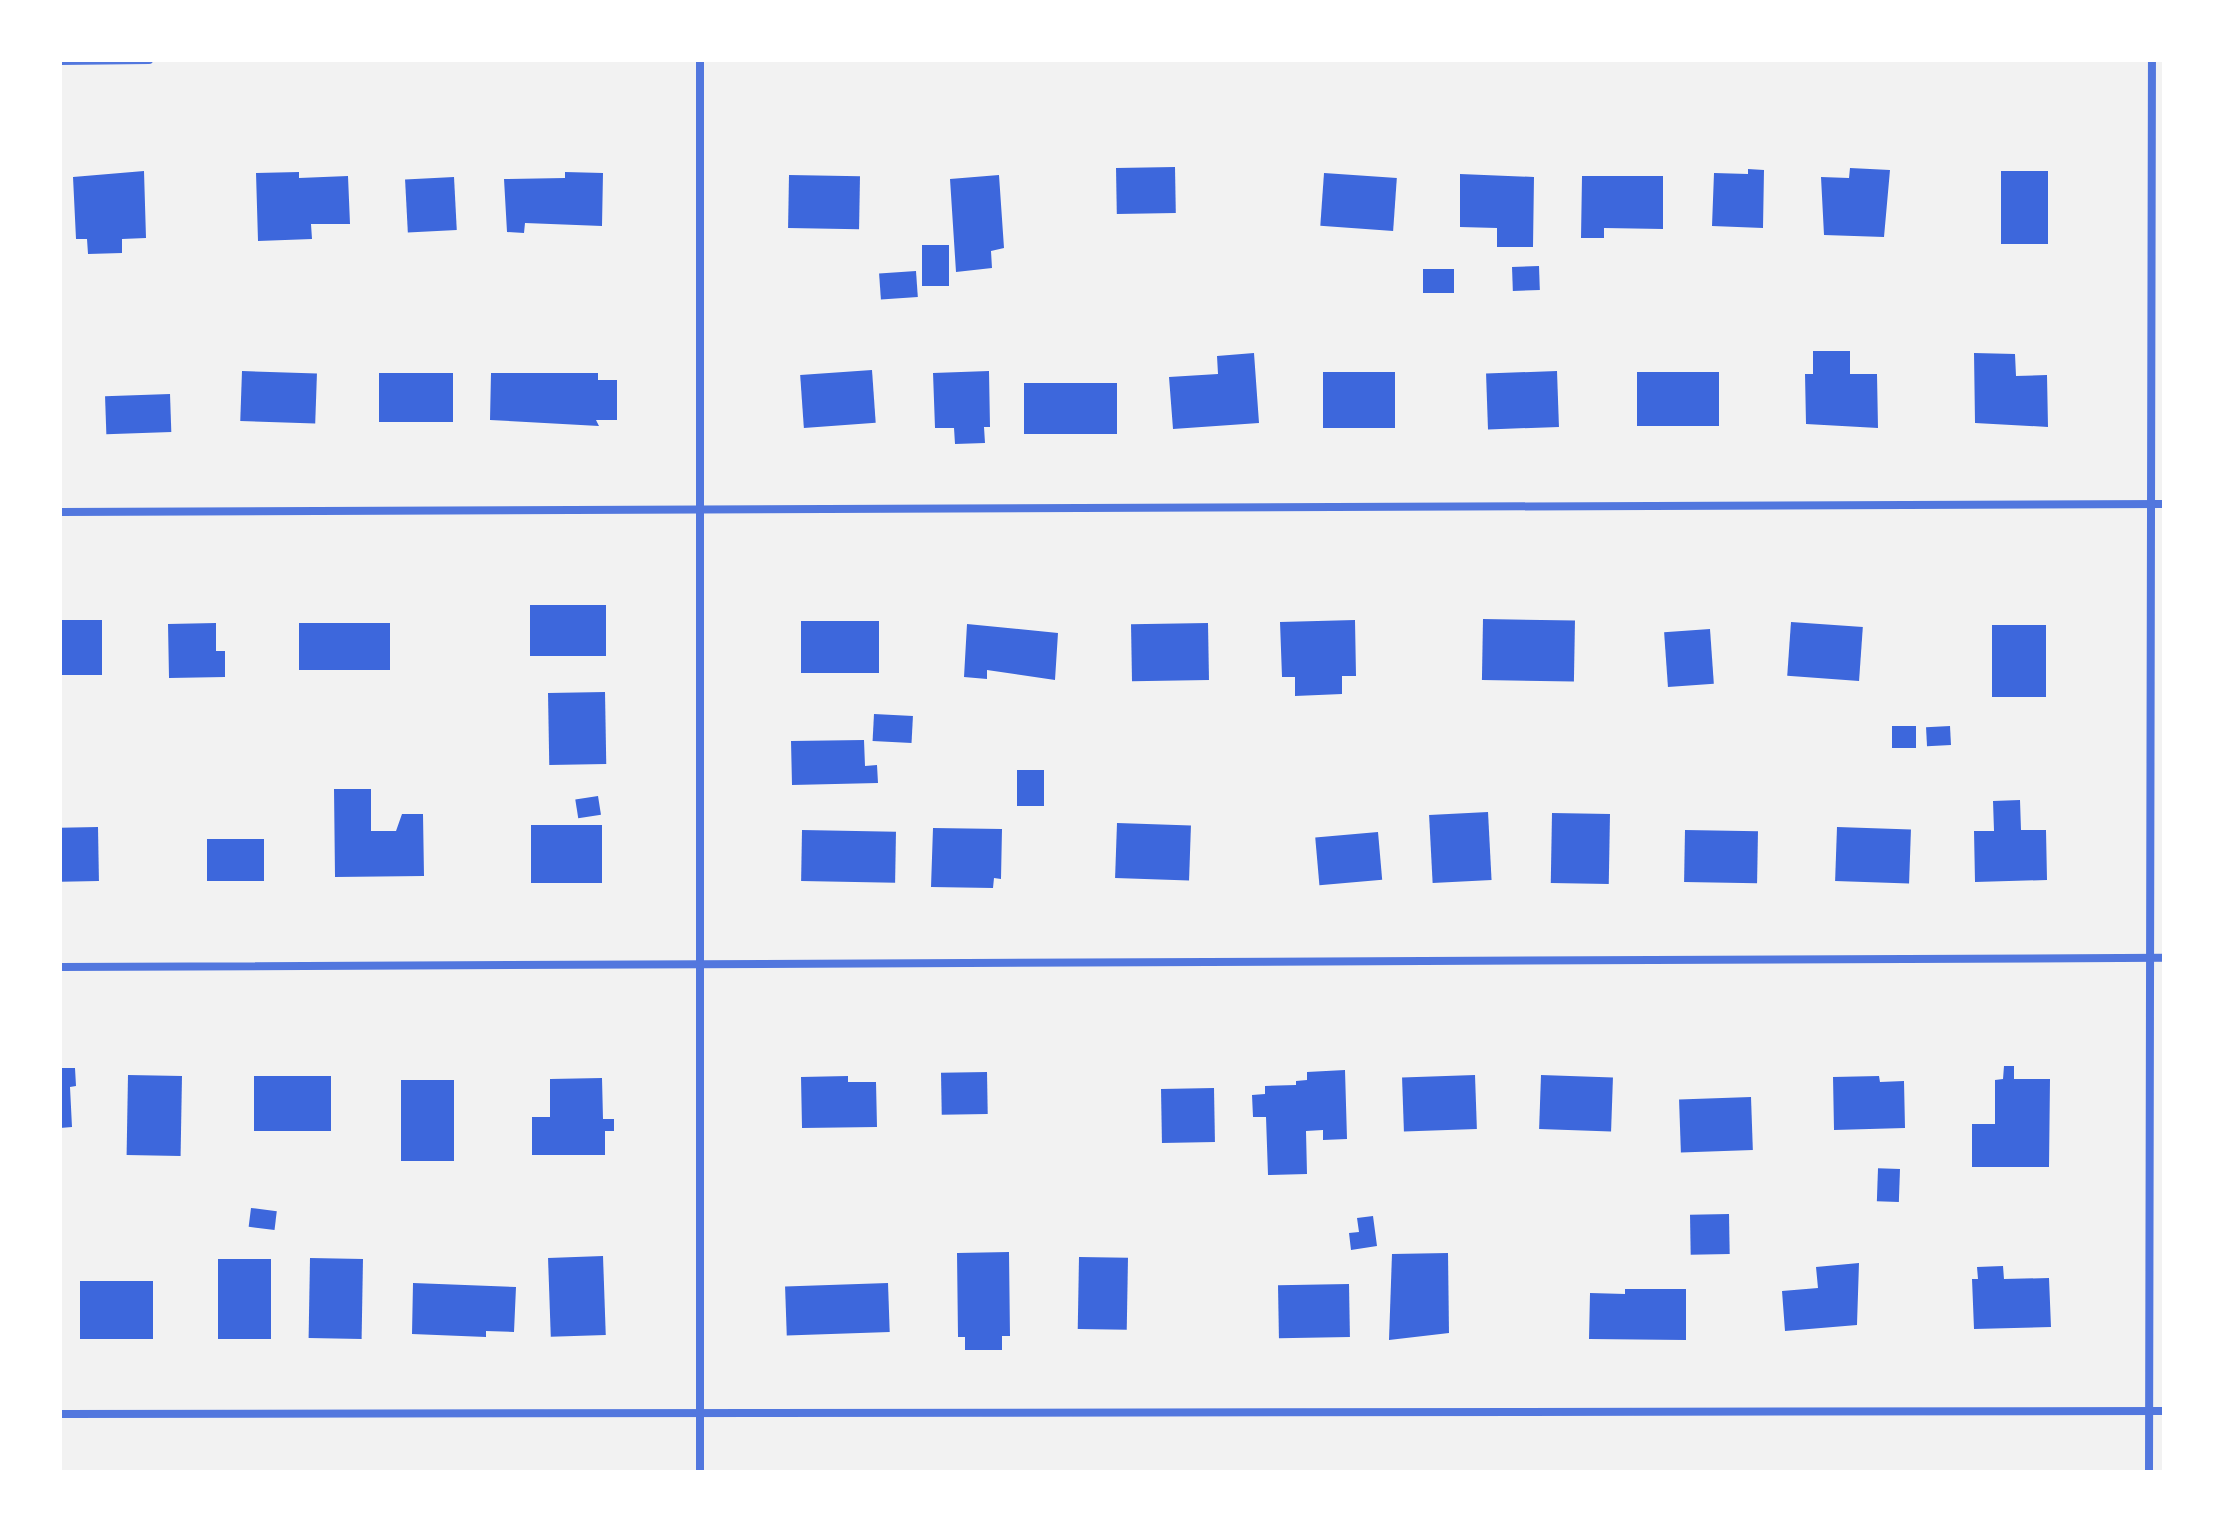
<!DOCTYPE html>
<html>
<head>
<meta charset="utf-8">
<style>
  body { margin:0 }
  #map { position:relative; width:2224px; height:1532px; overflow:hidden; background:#f2f2f2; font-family:Cabin,sans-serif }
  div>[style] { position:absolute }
  .building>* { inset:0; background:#3d67dc; transform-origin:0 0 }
  .minor>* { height:8px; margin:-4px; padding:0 4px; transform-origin:4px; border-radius:4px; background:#5277de }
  span { translate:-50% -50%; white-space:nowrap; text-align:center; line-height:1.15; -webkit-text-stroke:8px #fff; paint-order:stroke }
  .frame { position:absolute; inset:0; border:62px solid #fff; pointer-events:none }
</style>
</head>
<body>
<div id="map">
  <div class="building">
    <i style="left:1175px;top:167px;width:46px;height:59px;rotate:89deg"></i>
    <i style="clip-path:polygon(1850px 168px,1890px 170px,1884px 237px,1824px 235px,1821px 177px,1849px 178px)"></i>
    <i style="clip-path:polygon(1748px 169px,1764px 170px,1763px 228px,1712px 226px,1714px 173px,1748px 174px)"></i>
    <i style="clip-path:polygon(144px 171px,146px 238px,122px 239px,122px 253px,88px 254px,87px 239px,76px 239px,73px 177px)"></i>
    <i style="left:2048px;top:171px;width:73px;height:47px;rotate:90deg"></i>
    <i style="clip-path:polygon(299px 172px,299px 178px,348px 176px,350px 224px,311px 224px,312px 239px,258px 241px,256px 173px)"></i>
    <i style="clip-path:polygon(565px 172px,603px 173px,602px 226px,525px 223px,524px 233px,507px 232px,504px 179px,565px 178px)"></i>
    <i style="left:1324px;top:173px;width:73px;height:53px;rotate:4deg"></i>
    <i style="clip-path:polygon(1460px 174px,1534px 177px,1533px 247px,1497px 247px,1497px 228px,1460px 227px)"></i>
    <i style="left:789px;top:175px;width:71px;height:53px;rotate:1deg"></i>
    <i style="clip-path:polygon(999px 175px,1004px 248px,991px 251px,992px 268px,956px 272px,950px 179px)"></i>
    <i style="clip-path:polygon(1582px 176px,1663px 176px,1663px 229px,1604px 228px,1604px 238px,1581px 238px)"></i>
    <i style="left:454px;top:177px;width:53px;height:49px;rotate:87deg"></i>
    <i style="left:922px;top:245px;width:27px;height:41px"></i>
    <i style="left:1539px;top:266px;width:24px;height:27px;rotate:88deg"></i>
    <i style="left:1423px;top:269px;width:31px;height:24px"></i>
    <i style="left:916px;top:271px;width:26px;height:37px;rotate:86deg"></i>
    <i style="clip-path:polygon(1813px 351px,1850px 351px,1850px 374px,1877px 374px,1878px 428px,1806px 424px,1805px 374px,1813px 374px)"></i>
    <i style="clip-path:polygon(1254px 353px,1259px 423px,1173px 429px,1169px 377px,1218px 374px,1217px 356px)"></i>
    <i style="clip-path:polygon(1974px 353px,2015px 354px,2016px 376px,2047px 375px,2048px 427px,1975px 423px)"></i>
    <i style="left:872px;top:370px;width:53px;height:72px;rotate:86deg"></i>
    <i style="left:242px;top:371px;width:75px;height:50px;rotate:2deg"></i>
    <i style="clip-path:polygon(989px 371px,990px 427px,984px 427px,985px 443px,955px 444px,954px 428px,935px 428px,933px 373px)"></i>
    <i style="left:1557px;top:371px;width:56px;height:71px;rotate:88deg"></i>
    <i style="left:1323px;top:372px;width:72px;height:56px"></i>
    <i style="left:1637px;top:372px;width:82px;height:54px"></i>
    <i style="left:379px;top:373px;width:74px;height:49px"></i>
    <i style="clip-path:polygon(491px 373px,598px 373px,598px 380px,617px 380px,617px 420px,596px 420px,599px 426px,490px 420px)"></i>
    <i style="left:1024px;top:383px;width:93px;height:51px"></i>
    <i style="left:170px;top:394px;width:38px;height:65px;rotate:88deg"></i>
    <i style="left:530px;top:605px;width:76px;height:51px"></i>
    <i style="left:1483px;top:619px;width:92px;height:61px;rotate:1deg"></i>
    <i style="left:60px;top:620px;width:42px;height:55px"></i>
    <i style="clip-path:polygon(1355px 620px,1356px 676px,1342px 676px,1342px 694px,1295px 696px,1295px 677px,1282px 677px,1280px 622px)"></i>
    <i style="left:801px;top:621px;width:78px;height:52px"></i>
    <i style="left:1791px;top:622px;width:72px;height:54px;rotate:4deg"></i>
    <i style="clip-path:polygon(216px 623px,216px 651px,225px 651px,225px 677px,169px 678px,168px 624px)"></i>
    <i style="left:299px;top:623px;width:91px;height:47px"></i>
    <i style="left:1208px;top:623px;width:57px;height:77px;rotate:89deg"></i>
    <i style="clip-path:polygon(967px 624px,1058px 633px,1055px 680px,987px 670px,987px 679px,964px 677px)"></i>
    <i style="left:2046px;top:625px;width:72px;height:54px;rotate:90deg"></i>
    <i style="left:1710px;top:629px;width:55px;height:46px;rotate:86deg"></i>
    <i style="left:605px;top:692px;width:72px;height:57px;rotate:89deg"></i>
    <i style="left:874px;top:714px;width:39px;height:27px;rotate:3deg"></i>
    <i style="left:1916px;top:726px;width:22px;height:24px;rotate:90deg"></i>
    <i style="left:1950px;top:726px;width:19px;height:24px;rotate:87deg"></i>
    <i style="clip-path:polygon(864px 740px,865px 766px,877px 765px,878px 783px,792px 785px,791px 741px)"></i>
    <i style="left:1017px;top:770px;width:27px;height:36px"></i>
    <i style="clip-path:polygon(334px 789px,371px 789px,371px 831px,396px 831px,402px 814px,423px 814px,424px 876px,335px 877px)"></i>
    <i style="left:598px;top:796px;width:19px;height:23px;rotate:81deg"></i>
    <i style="clip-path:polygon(2020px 800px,2021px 830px,2046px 830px,2047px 880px,1975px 882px,1974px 831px,1994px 831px,1993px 801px)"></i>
    <i style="left:1488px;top:812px;width:68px;height:59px;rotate:87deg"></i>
    <i style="left:1552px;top:813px;width:58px;height:70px;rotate:1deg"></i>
    <i style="left:1117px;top:823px;width:74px;height:55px;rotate:2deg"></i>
    <i style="left:531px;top:825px;width:71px;height:58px"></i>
    <i style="left:98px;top:827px;width:54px;height:38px;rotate:89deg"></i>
    <i style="left:1837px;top:827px;width:74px;height:54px;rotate:2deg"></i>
    <i style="clip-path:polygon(933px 828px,1002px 829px,1001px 879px,994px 878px,993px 888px,931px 887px)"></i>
    <i style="left:802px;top:830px;width:94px;height:51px;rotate:1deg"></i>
    <i style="left:1685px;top:830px;width:73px;height:52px;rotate:1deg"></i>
    <i style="left:1378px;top:832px;width:48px;height:63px;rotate:85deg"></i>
    <i style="left:207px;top:839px;width:57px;height:42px"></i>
    <i style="clip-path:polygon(2004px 1066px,2014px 1066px,2014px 1079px,2050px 1079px,2049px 1167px,1972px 1167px,1972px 1124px,1995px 1124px,1995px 1080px,2003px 1079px)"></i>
    <i style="clip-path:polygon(60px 1068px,75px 1068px,76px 1086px,70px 1087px,72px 1127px,60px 1128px)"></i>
    <i style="clip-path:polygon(1345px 1070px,1347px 1139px,1323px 1140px,1323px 1130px,1306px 1131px,1307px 1174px,1268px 1175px,1266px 1117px,1253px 1117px,1252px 1095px,1265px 1094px,1265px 1086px,1296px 1085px,1296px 1081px,1307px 1080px,1307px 1072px)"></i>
    <i style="left:987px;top:1072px;width:42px;height:46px;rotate:89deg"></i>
    <i style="left:128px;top:1075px;width:54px;height:80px;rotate:1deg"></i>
    <i style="left:1475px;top:1075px;width:54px;height:73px;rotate:88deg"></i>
    <i style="left:1541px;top:1075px;width:72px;height:54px;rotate:2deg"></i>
    <i style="left:254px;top:1076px;width:77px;height:55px"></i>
    <i style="clip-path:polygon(848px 1076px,848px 1082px,876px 1082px,877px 1127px,802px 1128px,801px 1077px)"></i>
    <i style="clip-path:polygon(1879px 1076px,1880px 1082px,1904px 1081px,1905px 1128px,1834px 1130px,1833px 1077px)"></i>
    <i style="clip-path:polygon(602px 1078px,603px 1119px,614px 1119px,614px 1131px,605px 1131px,605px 1155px,532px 1155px,532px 1117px,550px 1117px,550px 1079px)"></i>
    <i style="left:401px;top:1080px;width:53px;height:81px"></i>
    <i style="left:1214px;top:1088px;width:54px;height:53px;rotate:89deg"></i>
    <i style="left:1751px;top:1097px;width:53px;height:72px;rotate:88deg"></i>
    <i style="left:1900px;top:1169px;width:33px;height:22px;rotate:92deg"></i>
    <i style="left:251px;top:1208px;width:26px;height:19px;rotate:7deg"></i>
    <i style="left:1729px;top:1214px;width:40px;height:39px;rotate:89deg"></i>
    <i style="clip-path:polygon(1373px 1216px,1377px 1246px,1351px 1250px,1349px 1233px,1359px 1232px,1357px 1218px)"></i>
    <i style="clip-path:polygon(1009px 1252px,1010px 1336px,1002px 1336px,1002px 1350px,965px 1350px,965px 1337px,958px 1337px,957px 1253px)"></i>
    <i style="clip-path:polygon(1448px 1253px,1449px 1333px,1389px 1340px,1392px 1254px)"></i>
    <i style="left:603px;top:1256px;width:79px;height:55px;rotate:88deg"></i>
    <i style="left:1079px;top:1257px;width:49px;height:72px;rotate:1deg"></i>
    <i style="left:310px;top:1258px;width:53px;height:80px;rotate:1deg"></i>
    <i style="left:218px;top:1259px;width:53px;height:80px"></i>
    <i style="clip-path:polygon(1859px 1263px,1857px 1325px,1785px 1331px,1782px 1291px,1818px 1288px,1816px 1267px)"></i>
    <i style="clip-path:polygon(2003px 1266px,2004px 1279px,2049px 1278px,2051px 1327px,1974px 1329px,1972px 1279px,1978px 1279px,1977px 1267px)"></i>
    <i style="left:80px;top:1281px;width:73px;height:58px"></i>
    <i style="clip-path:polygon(413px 1283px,516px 1287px,514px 1332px,486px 1331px,486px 1337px,412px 1334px)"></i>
    <i style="left:888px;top:1283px;width:49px;height:103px;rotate:88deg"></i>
    <i style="left:1349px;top:1284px;width:53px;height:71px;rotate:89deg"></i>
    <i style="clip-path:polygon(1625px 1289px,1686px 1289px,1686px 1340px,1589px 1339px,1590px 1293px,1625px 1294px)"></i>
  </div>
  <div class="minor">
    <i style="left:700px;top:60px;width:1412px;rotate:90deg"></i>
    <i style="left:60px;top:61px;width:89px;rotate:-0.6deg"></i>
    <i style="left:60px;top:512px;width:2104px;rotate:-0.22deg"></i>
    <i style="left:60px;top:967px;width:2104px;rotate:-0.25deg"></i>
    <i style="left:60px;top:1414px;width:2104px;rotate:-0.08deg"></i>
    <i style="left:2149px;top:1472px;width:1412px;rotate:-89.88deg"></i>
  </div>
  <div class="frame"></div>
</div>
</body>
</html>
